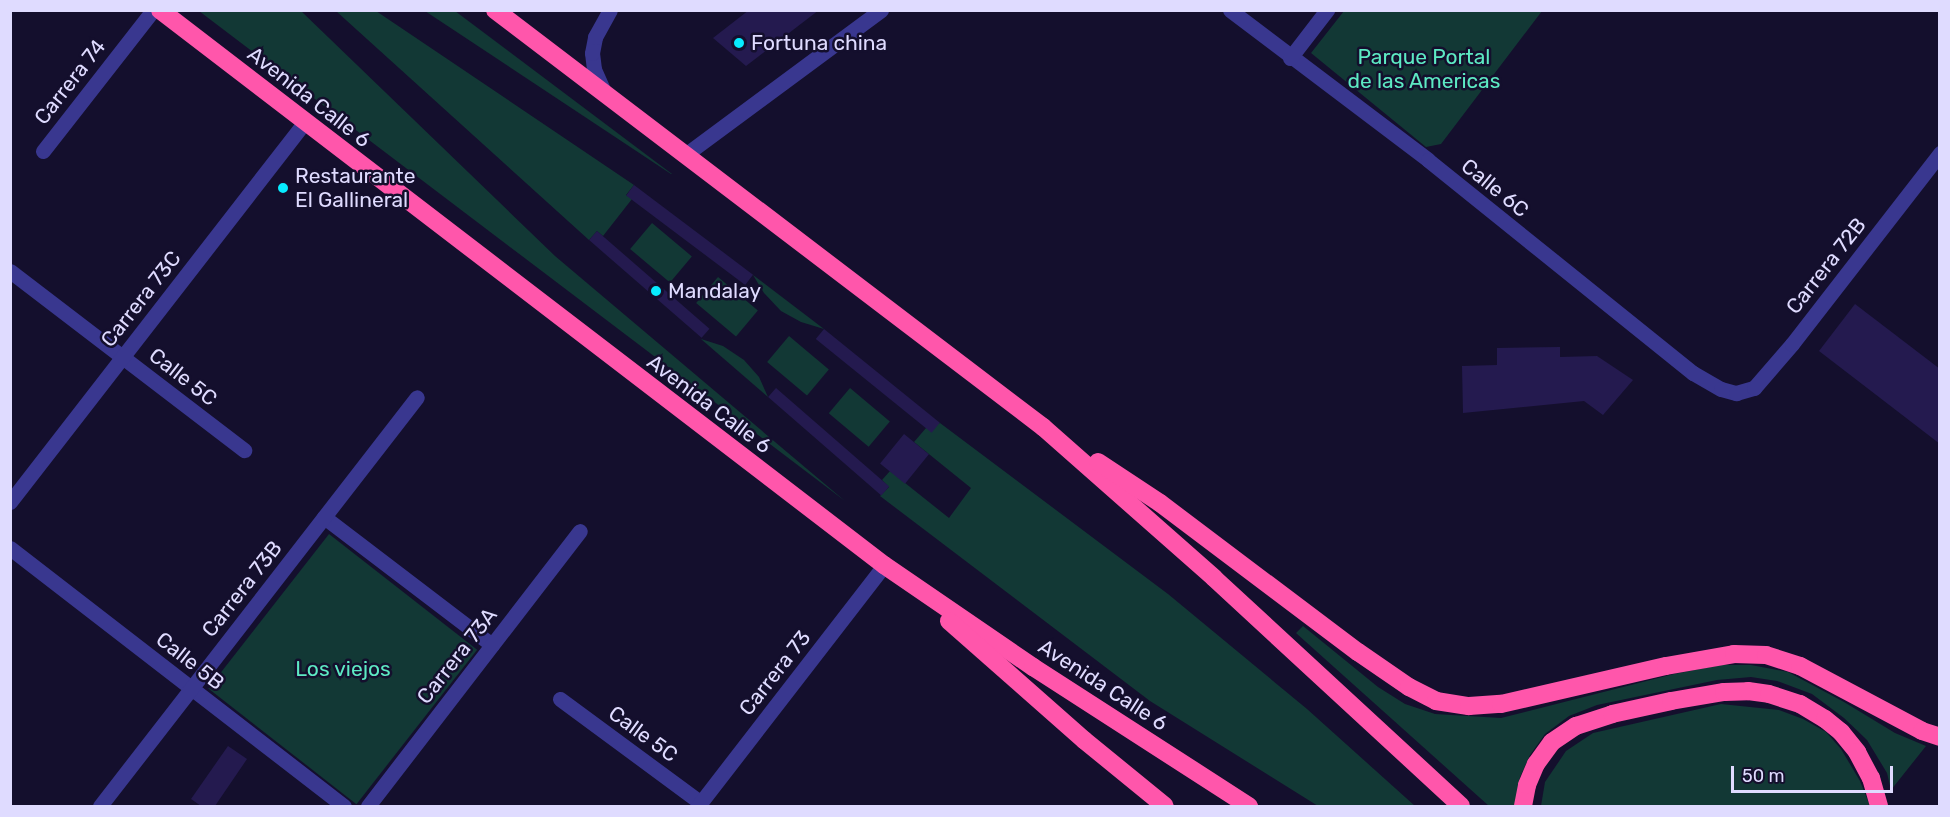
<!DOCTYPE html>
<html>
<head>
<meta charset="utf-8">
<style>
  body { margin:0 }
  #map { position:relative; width:1950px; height:817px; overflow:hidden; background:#140f2d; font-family:Rubik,sans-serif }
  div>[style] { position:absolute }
  .green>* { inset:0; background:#123835; transform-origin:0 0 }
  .building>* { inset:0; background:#241a4f; transform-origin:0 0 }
  .minor>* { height:15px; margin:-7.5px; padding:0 7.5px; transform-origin:7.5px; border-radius:7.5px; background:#39378f }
  .highway>* { height:18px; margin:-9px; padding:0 9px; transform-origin:9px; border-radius:9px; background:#ff56ab }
  .dots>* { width:16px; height:16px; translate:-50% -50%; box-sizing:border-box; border:3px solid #140f2d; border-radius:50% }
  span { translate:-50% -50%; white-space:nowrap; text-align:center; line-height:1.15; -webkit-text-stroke:5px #140f2d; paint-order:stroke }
  .poi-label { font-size:21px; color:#dfdbff }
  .left { translate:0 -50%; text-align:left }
  .park-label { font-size:21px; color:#5de9c3 }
  .street-label { font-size:21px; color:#dfdbff }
  .frame { position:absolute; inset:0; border:12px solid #dfdbff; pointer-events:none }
  .scale { position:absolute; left:1731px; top:766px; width:162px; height:27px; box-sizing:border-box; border:3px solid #dfdbff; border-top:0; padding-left:8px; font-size:18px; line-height:21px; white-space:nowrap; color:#dfdbff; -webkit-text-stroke:4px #140f2d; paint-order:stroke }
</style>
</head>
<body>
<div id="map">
  <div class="green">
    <i style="clip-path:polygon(199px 11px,301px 11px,555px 256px,845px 501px)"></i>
    <i style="clip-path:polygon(336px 11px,376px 11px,634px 185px,626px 195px,632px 199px,603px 236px,597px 231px,589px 240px)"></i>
    <i style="clip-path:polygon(425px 11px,455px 11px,672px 174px,671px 174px)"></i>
    <i style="clip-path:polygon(1344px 11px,1344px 10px,1542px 11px,1441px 144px,1426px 147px,1311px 53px)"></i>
    <i style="left:652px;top:223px;width:52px;height:34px;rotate:40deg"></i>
    <i style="clip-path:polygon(753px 275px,824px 329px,801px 322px,781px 311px,764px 293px)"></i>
    <i style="left:718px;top:277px;width:52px;height:34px;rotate:40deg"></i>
    <i style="left:789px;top:336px;width:52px;height:34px;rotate:40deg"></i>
    <i style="clip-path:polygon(701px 339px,723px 346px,744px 360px,759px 377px,768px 397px)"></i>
    <i style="left:850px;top:388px;width:52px;height:33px;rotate:40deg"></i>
    <i style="clip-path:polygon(940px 423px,1168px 594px,1307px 709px,1415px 806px,1318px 806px,1150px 701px,880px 496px,889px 487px,882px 480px,890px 471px,949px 518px,971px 488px,914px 442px,926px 428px)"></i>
    <i style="left:329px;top:534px;width:188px;height:196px;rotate:38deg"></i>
    <i style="clip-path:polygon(1303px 626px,1378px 687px,1405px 704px,1435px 714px,1501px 718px,1674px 674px,1721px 665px,1751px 665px,1788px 672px,1844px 702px,1895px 733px,1926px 746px,1891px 790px,1887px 773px,1867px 740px,1844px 718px,1812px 694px,1777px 681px,1751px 677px,1717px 680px,1597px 705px,1569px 716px,1545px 734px,1530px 755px,1520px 777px,1515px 806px,1489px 806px,1296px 633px)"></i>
    <i style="clip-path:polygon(1721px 704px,1779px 710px,1803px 719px,1826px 732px,1841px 749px,1860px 781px,1870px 806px,1541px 806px,1545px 782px,1566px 751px,1593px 733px)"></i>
  </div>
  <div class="building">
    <i style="clip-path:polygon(749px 10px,819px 10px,746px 66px,713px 38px)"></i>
    <i style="left:634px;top:185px;width:149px;height:13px;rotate:37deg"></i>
    <i style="left:597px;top:231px;width:149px;height:12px;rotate:41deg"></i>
    <i style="clip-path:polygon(1855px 304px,1940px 369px,1940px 444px,1819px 351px)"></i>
    <i style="left:824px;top:329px;width:149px;height:13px;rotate:39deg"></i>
    <i style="clip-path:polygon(1560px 347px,1560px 357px,1597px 356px,1633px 380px,1603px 415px,1584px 401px,1463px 413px,1462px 366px,1497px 365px,1497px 348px)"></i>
    <i style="left:776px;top:388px;width:150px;height:12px;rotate:41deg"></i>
    <i style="left:904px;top:434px;width:32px;height:38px;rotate:39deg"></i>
    <i style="clip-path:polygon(228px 746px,247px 759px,215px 806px,201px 806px,191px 799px)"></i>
  </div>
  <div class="minor">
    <i style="left:1230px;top:10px;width:248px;rotate:37.1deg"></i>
    <i style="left:1428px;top:160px;width:340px;rotate:38.8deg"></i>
    <i style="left:1693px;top:373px;width:32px;rotate:30deg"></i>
    <i style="left:1721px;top:389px;width:16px;rotate:15deg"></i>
    <i style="left:1736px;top:393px;width:19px;rotate:-16deg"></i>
    <i style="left:1754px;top:388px;width:58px;rotate:-49.2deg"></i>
    <i style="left:1792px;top:344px;width:242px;rotate:-52.2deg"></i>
    <i style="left:1290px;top:58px;width:61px;rotate:-52.4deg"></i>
    <i style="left:605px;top:94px;width:27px;rotate:-114deg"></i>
    <i style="left:594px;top:69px;width:16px;rotate:-97deg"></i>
    <i style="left:592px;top:53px;width:16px;rotate:-79deg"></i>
    <i style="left:595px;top:37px;width:31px;rotate:-61deg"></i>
    <i style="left:43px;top:151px;width:179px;rotate:-52deg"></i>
    <i style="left:685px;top:155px;width:244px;rotate:-36.5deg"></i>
    <i style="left:10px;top:271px;width:295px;rotate:37.4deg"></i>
    <i style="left:10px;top:502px;width:480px;rotate:-52.2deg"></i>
    <i style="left:324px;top:517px;width:211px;rotate:37.3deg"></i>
    <i style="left:10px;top:548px;width:422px;rotate:37.7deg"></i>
    <i style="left:560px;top:699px;width:175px;rotate:36.4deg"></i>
    <i style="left:100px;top:806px;width:517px;rotate:-52.22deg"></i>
    <i style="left:368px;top:806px;width:347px;rotate:-52.4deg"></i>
    <i style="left:698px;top:806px;width:304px;rotate:-52.3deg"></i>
  </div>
  <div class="highway">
    <i style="left:160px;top:10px;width:912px;rotate:37.47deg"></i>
    <i style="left:884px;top:565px;width:181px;rotate:34.4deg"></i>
    <i style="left:1033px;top:667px;width:257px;rotate:32.8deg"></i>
    <i style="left:495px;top:10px;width:689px;rotate:37.27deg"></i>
    <i style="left:1043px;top:427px;width:228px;rotate:41.4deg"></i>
    <i style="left:1214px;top:578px;width:336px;rotate:42.7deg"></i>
    <i style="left:1098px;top:462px;width:74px;rotate:33.5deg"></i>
    <i style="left:1160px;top:503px;width:248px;rotate:37deg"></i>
    <i style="left:1358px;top:652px;width:62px;rotate:34.5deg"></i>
    <i style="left:1409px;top:687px;width:30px;rotate:27deg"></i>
    <i style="left:1436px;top:701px;width:33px;rotate:9deg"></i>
    <i style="left:1469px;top:706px;width:32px;rotate:-4deg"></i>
    <i style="left:1501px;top:704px;width:169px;rotate:-13deg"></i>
    <i style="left:1666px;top:666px;width:69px;rotate:-10deg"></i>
    <i style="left:1734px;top:654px;width:32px;rotate:2deg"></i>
    <i style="left:1766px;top:655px;width:36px;rotate:18deg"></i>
    <i style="left:1800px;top:666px;width:138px;rotate:28deg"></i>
    <i style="left:1922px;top:731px;width:19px;rotate:18deg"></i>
    <i style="left:949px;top:621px;width:180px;rotate:41.4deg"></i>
    <i style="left:1084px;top:740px;width:104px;rotate:39.2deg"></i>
    <i style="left:1523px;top:806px;width:21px;rotate:-79deg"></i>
    <i style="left:1527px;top:785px;width:23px;rotate:-67deg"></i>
    <i style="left:1536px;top:764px;width:27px;rotate:-54deg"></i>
    <i style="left:1552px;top:742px;width:29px;rotate:-34deg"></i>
    <i style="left:1576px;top:726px;width:38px;rotate:-18deg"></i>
    <i style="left:1612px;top:714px;width:60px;rotate:-12.4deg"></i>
    <i style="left:1671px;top:701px;width:54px;rotate:-9.6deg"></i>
    <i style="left:1724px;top:692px;width:24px;rotate:-2deg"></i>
    <i style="left:1748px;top:691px;width:21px;rotate:8deg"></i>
    <i style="left:1769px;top:694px;width:33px;rotate:18deg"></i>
    <i style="left:1800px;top:704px;width:29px;rotate:31deg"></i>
    <i style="left:1825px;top:719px;width:21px;rotate:39deg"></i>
    <i style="left:1841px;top:732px;width:26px;rotate:51deg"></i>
    <i style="left:1857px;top:752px;width:30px;rotate:62deg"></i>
    <i style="left:1871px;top:778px;width:29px;rotate:74deg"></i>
  </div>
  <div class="dots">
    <i style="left:739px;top:43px;background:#07ebff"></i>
    <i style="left:283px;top:188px;background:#07ebff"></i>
    <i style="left:656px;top:291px;background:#07ebff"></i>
  </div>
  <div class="poi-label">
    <span class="left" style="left:751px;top:43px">Fortuna china</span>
    <span class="left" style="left:295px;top:188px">Restaurante<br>El Gallineral</span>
    <span class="left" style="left:668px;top:291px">Mandalay</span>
  </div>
  <div class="park-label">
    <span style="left:1424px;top:69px">Parque Portal<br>de las Americas</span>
    <span style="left:343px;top:669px">Los viejos</span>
  </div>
  <div class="street-label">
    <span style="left:70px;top:82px;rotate:-52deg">Carrera 74</span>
    <span style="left:309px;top:97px;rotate:38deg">Avenida Calle 6</span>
    <span style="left:1495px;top:188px;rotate:39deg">Calle 6C</span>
    <span style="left:1826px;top:266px;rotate:-52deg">Carrera 72B</span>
    <span style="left:141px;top:299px;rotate:-52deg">Carrera 73C</span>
    <span style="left:183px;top:377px;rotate:38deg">Calle 5C</span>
    <span style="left:709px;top:404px;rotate:37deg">Avenida Calle 6</span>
    <span style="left:242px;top:589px;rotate:-52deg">Carrera 73B</span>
    <span style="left:457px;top:656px;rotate:-52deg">Carrera 73A</span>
    <span style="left:190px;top:661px;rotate:38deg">Calle 5B</span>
    <span style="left:775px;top:673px;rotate:-52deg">Carrera 73</span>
    <span style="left:1103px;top:685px;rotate:33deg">Avenida Calle 6</span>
    <span style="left:643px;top:734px;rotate:36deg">Calle 5C</span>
  </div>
  <div class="frame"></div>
  <div class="scale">50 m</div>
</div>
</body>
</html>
